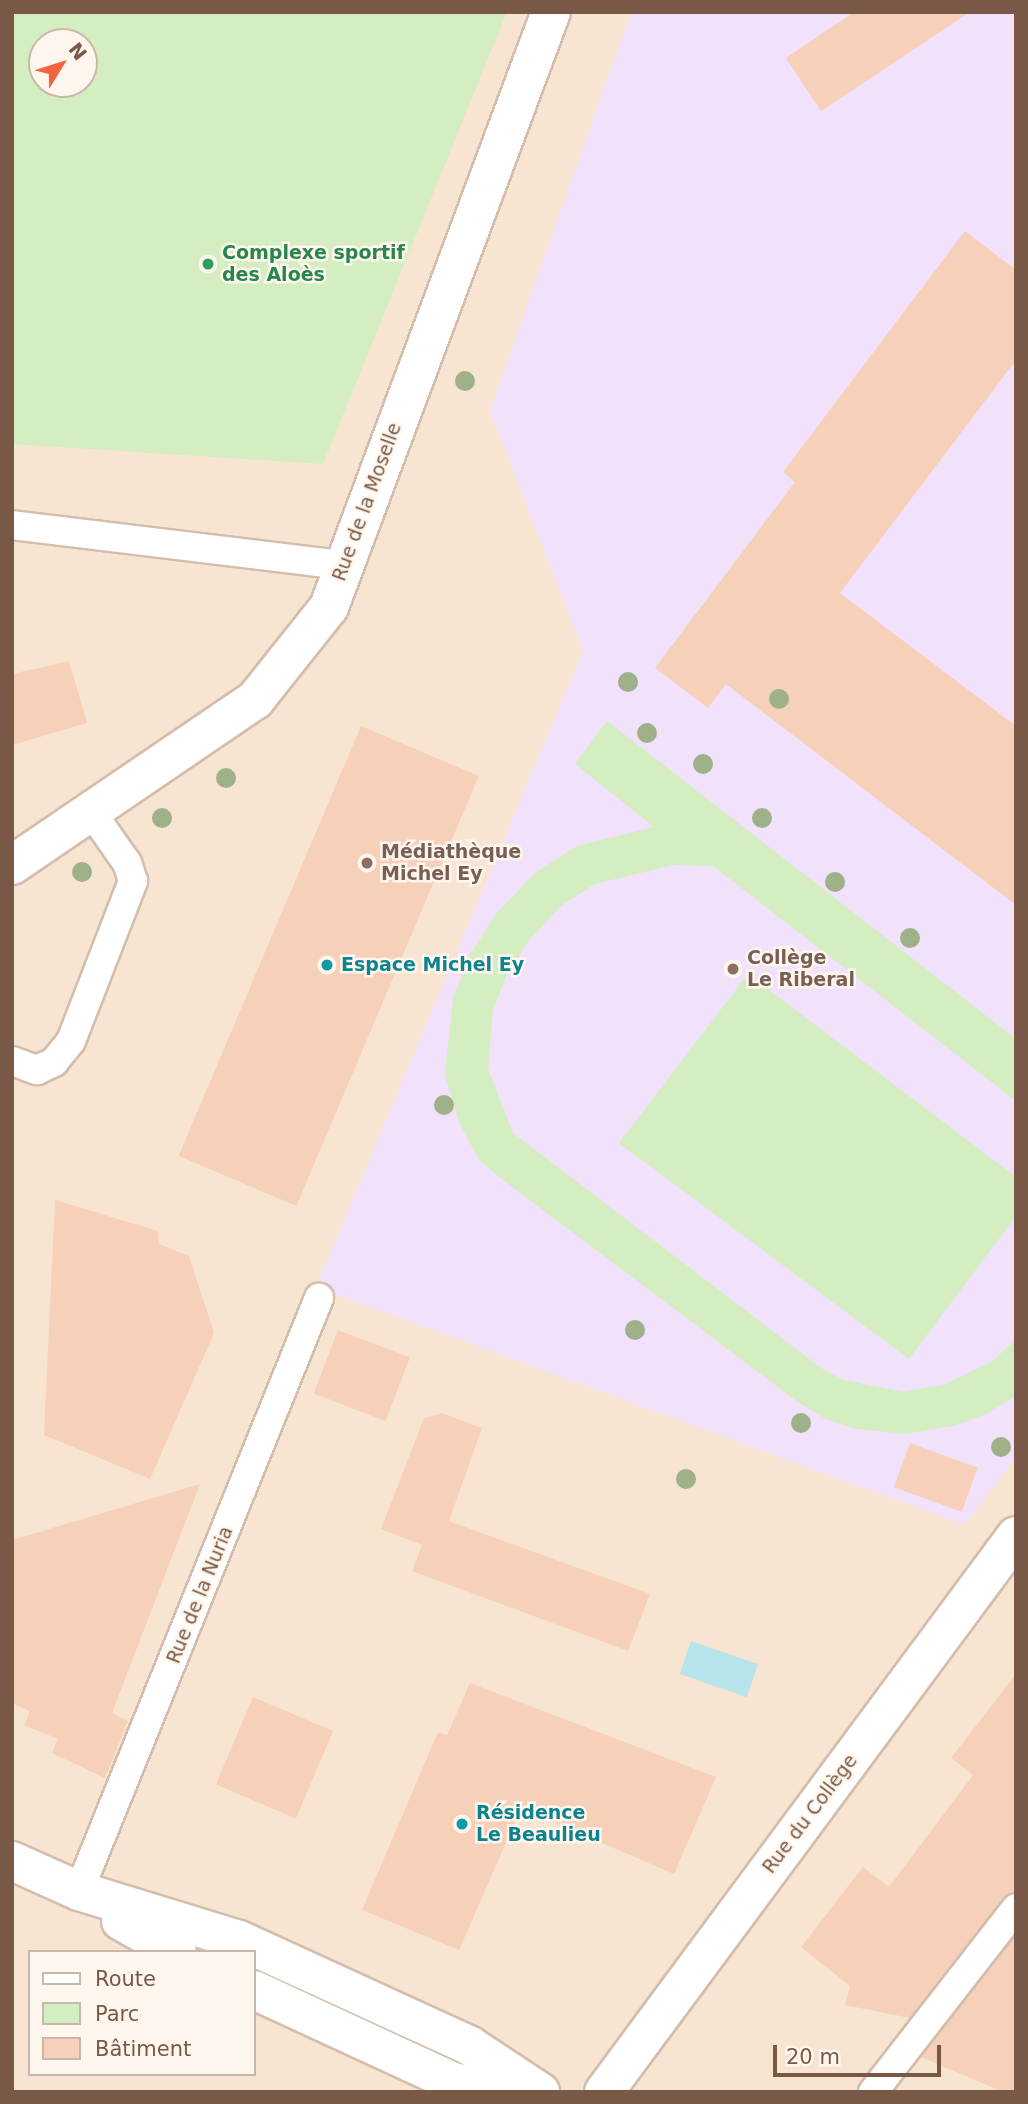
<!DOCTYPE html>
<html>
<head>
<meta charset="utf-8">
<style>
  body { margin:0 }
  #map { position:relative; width:1028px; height:2104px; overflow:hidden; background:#fef4e4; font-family:"DejaVu Sans",sans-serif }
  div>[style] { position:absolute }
  .residential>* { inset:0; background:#f7e5d2 }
  .education>* { inset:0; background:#f1e1fb }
  .green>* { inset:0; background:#d4edc1 }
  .water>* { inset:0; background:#b7e4ea; transform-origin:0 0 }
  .building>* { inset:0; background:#f6d0b9; transform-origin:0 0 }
  .roads { filter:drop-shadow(2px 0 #d4bdac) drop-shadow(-2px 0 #d4bdac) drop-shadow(0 2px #d4bdac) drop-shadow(0 -2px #d4bdac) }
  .lane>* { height:28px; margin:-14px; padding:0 14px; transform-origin:14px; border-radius:14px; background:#fff }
  .street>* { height:38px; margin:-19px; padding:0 19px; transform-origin:19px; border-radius:19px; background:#fff }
  .secondary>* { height:38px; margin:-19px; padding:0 19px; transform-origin:19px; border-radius:19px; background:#fff }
  .trees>* { width:20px; height:20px; margin:-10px; border-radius:50%; background:#9eb188 }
  .dots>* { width:19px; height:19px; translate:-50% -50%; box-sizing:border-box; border:4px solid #fff7ed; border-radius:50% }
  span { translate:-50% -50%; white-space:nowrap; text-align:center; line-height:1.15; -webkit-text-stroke:5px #fff7ed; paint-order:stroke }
  .leisure-label { font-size:19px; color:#27864d; font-weight:700 }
  .left { translate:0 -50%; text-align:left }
  .street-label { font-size:19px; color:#7a5847 }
  .education-label { font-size:19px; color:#785e54; font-weight:700 }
  .culture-label { font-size:19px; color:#0d838f; font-weight:700 }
  .frame { position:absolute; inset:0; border:14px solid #7a5847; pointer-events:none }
  .legend { position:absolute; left:28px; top:1950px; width:228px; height:126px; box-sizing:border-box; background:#fff7ed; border:2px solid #cab7ab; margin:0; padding:9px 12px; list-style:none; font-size:21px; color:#7a5847 }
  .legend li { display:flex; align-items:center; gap:14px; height:35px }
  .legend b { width:35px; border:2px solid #cab7ab }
  .north { position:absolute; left:28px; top:28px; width:70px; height:70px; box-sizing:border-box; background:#fff7ed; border:2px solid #cab7ab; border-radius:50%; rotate:52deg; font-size:19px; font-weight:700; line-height:28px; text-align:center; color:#7a5847 }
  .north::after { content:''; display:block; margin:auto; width:24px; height:32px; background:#f3633f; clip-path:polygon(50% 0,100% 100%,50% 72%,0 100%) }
  .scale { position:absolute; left:773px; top:2045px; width:168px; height:32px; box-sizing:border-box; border:4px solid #7a5847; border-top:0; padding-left:9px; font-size:21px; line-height:24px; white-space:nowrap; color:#7a5847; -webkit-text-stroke:5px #fff7ed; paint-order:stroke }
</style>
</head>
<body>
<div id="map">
  <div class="residential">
    <i style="clip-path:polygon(evenodd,12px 12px,1016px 12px,1016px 2092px,12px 2092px,12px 12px,42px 42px,84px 42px,84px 84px,42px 84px,42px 42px,12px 12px,30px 1952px,254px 1952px,254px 2074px,30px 2074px,30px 1952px)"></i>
  </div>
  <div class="education">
    <i style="clip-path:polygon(631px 12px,1016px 12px,1016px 1457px,964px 1525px,316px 1287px,583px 651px,490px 411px)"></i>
  </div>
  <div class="green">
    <i style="clip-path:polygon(evenodd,12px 12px,507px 12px,323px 464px,12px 444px,12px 12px,42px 42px,84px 42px,84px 84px,42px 84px,42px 42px)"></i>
    <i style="clip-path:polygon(607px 721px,1016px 1039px,1016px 1101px,713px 866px,673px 865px,595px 884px,562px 905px,529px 940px,506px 977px,493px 1010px,488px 1069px,513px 1133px,821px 1368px,844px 1380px,902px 1392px,944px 1385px,993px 1361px,1016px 1339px,1016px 1396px,986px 1414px,954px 1426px,904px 1434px,852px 1428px,826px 1419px,798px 1402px,499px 1177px,479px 1160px,460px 1124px,445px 1075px,453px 998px,468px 958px,496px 914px,535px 873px,577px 846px,654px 827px,575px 764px)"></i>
    <i style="clip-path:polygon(748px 974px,1016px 1177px,1016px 1216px,909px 1359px,619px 1143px)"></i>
  </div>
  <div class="water">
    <i style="left:691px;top:1641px;width:71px;height:35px;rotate:19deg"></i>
  </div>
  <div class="building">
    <i style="clip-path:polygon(854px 12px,970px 12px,821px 111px,786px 58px)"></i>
    <i style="clip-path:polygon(965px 231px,1016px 270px,1016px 360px,840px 593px,1016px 726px,1016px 905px,726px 684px,708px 708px,655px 668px,795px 482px,783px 472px)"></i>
    <i style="clip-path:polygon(69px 661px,87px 723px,12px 745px,12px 674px)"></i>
    <i style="left:361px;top:726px;width:128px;height:467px;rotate:23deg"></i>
    <i style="clip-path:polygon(55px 1200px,158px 1231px,159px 1244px,189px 1256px,214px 1333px,150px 1479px,44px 1435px)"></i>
    <i style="left:338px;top:1330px;width:77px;height:68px;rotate:21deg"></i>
    <i style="clip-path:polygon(442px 1413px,482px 1428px,449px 1521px,650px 1594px,628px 1651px,412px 1571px,422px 1545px,381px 1529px,424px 1418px)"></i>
    <i style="left:910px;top:1443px;width:72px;height:47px;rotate:20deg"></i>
    <i style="clip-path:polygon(200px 1484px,112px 1713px,128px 1721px,105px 1778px,52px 1753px,58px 1739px,24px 1725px,30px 1711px,12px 1703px,12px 1540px)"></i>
    <i style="clip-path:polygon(1016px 1674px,1016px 1892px,1003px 1898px,910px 2018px,845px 2005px,850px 1986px,801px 1947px,863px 1867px,889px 1887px,973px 1775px,951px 1758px)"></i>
    <i style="clip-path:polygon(470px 1683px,716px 1777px,674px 1874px,521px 1808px,459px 1950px,362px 1910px,438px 1732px,447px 1735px)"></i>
    <i style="left:253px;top:1697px;width:87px;height:95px;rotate:23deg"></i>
    <i style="clip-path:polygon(1016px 1935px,1016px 2092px,1003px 2092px,921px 2057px)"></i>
  </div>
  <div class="roads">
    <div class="lane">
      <i style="left:12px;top:525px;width:334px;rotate:6.9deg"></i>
      <i style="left:12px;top:1061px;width:27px;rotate:20deg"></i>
      <i style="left:37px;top:1070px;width:19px;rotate:-25deg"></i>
      <i style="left:54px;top:1062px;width:27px;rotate:-51deg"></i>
      <i style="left:71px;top:1041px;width:172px;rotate:-68.8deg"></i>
      <i style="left:133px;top:881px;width:19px;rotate:-108deg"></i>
      <i style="left:127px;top:863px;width:61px;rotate:-125deg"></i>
      <i style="left:79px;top:1891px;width:640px;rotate:-67.97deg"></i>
      <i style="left:873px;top:2092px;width:233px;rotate:-52.1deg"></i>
    </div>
    <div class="street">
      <i style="left:12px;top:865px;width:294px;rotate:-34.2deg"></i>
      <i style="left:255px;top:700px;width:119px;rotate:-51.5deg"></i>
      <i style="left:329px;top:607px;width:635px;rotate:-69.54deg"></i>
      <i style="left:604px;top:2092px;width:692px;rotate:-53.46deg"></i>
    </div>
    <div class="secondary">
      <i style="left:12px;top:1861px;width:73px;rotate:24.1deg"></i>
      <i style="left:79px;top:1891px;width:167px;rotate:17deg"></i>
      <i style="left:239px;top:1940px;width:254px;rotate:24.6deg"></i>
      <i style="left:470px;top:2046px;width:84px;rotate:33.3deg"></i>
      <i style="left:121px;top:1921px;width:64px;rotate:29deg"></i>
      <i style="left:254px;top:1990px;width:219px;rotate:24.8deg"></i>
      <i style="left:453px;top:2082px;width:46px;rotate:12.5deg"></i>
    </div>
  </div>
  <div class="trees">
    <i style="left:465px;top:381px"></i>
    <i style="left:628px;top:682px"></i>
    <i style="left:779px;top:699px"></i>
    <i style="left:647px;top:733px"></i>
    <i style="left:703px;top:764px"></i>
    <i style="left:226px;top:778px"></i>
    <i style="left:162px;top:818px"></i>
    <i style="left:762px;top:818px"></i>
    <i style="left:82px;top:872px"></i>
    <i style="left:835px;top:882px"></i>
    <i style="left:910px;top:938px"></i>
    <i style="left:444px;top:1105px"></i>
    <i style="left:635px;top:1330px"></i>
    <i style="left:801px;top:1423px"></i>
    <i style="left:1001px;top:1447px"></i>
    <i style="left:686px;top:1479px"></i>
  </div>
  <div class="dots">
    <i style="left:208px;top:264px;background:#2e9e5b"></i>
    <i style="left:367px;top:863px;background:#8d6e63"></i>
    <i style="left:327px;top:965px;background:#0f9aa8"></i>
    <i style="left:733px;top:969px;background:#8d6e63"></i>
    <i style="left:462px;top:1824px;background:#0f9aa8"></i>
  </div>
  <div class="leisure-label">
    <span class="left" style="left:222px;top:264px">Complexe sportif<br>des Aloès</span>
  </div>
  <div class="street-label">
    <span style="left:367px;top:502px;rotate:-70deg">Rue de la Moselle</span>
    <span style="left:200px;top:1595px;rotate:-68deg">Rue de la Nuria</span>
    <span style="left:810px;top:1814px;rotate:-53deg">Rue du Collège</span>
  </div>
  <div class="education-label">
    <span class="left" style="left:381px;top:863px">Médiathèque<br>Michel Ey</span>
    <span class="left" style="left:747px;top:969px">Collège<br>Le Riberal</span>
  </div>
  <div class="culture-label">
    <span class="left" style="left:341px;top:965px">Espace Michel Ey</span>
    <span class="left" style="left:476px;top:1824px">Résidence<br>Le Beaulieu</span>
  </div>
  <div class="frame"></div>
  <ul class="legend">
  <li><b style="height:9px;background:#fff"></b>Route</li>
  <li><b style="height:19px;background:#d4edc1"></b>Parc</li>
  <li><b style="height:19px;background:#f6d0b9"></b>Bâtiment</li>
  </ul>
  <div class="north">N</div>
  <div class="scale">20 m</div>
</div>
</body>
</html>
